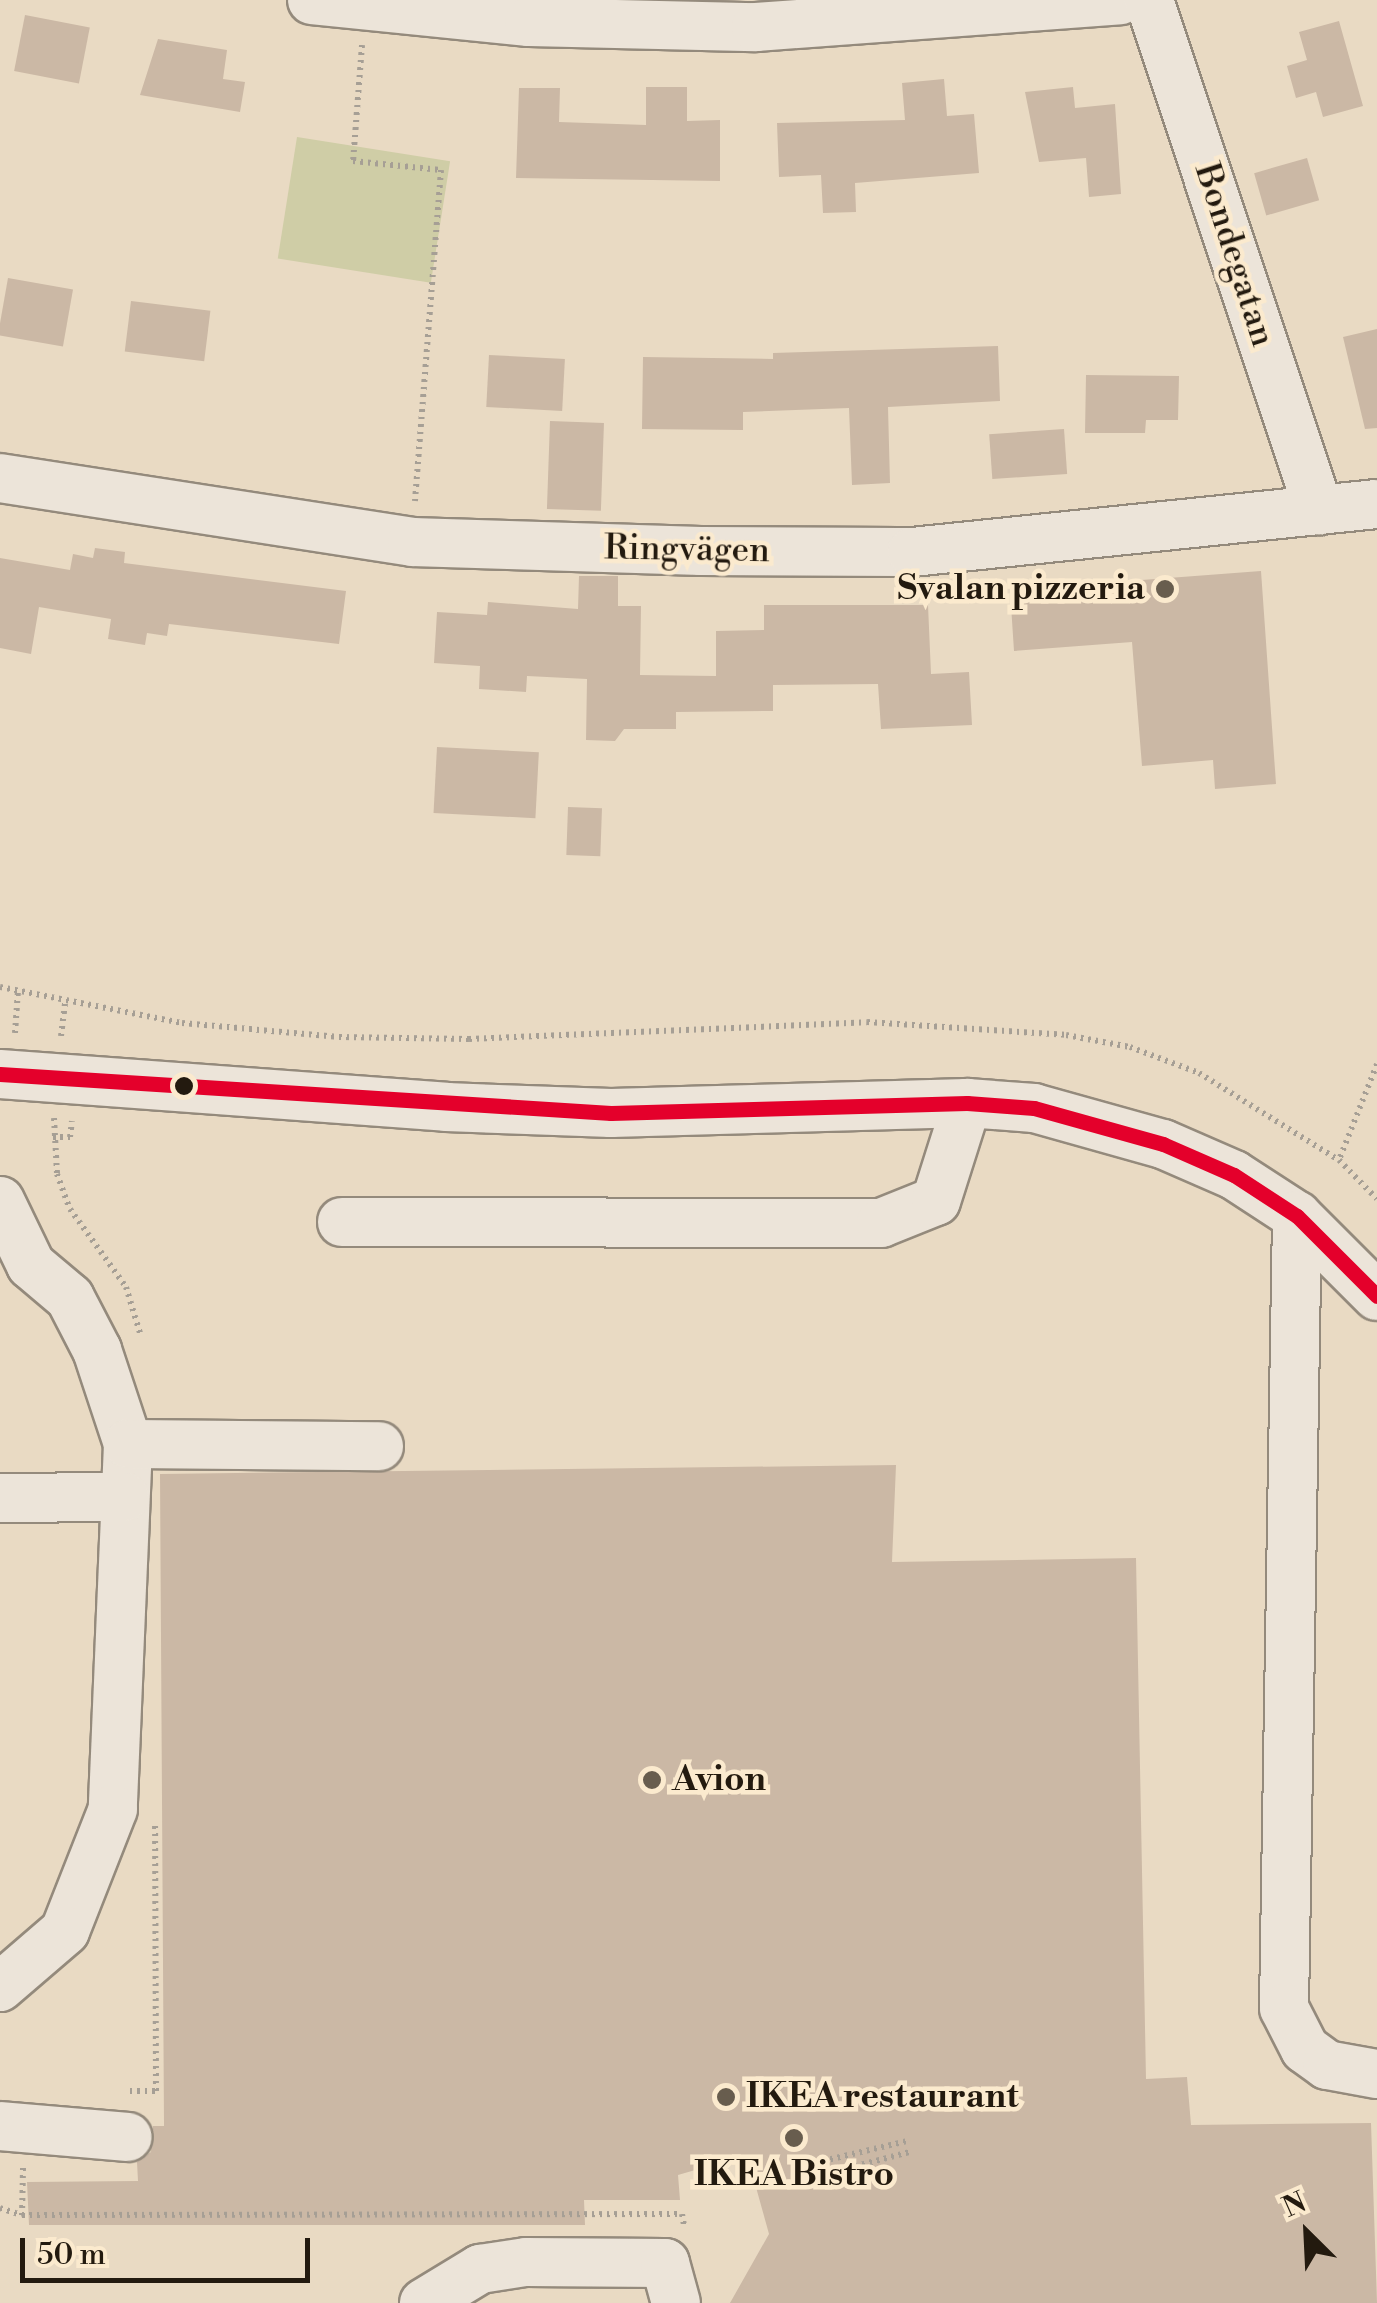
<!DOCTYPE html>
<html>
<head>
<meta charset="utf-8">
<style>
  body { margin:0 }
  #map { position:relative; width:1377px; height:2303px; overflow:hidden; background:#e9dac3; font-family:"Libre Bodoni",serif }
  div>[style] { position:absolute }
  .green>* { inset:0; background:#cfcda6; transform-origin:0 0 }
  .building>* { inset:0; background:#cbb8a5; transform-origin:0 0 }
  .path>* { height:6px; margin-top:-3px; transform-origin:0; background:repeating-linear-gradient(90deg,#a69f95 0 2.5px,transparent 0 7.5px) }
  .roads { filter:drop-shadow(2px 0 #948a7c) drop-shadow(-2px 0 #948a7c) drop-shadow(0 2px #948a7c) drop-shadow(0 -2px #948a7c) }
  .minor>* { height:48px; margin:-24px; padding:0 24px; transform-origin:24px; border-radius:24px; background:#ece4d9 }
  .bus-1>* { height:15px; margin:-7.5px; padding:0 7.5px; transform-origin:7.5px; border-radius:7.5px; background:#e4002b }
  .dots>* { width:28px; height:28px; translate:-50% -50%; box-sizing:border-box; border:5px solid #fbeace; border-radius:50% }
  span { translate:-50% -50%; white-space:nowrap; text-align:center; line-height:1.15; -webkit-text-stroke:9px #fbeace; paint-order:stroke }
  .street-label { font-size:35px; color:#231a0f }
  .poi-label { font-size:35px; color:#231a0f; font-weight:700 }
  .right { translate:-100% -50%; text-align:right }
  .left { translate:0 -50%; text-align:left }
  .north { position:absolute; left:1257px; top:2183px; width:100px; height:100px; -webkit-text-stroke:8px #fbeace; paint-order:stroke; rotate:336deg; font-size:28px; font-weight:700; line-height:40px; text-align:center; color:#231a0f }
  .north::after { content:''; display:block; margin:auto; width:35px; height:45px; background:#231a0f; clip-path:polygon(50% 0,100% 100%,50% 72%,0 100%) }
  .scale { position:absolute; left:20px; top:2238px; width:290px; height:45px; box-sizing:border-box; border:5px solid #231a0f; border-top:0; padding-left:12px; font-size:30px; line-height:35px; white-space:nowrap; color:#231a0f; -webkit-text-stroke:8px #fbeace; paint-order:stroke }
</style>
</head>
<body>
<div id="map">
  <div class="green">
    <i style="left:297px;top:137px;width:155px;height:123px;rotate:9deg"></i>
  </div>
  <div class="building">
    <i style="left:25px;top:15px;width:66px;height:57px;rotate:11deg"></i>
    <i style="clip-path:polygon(1339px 21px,1363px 106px,1323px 117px,1316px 92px,1296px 98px,1287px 66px,1307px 60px,1299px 32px)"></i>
    <i style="clip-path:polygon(158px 39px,227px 50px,223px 79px,245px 82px,240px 112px,140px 95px)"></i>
    <i style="clip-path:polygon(944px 79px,947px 116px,974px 114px,979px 173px,855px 183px,856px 212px,823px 213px,821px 175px,779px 177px,777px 123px,905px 120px,902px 83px)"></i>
    <i style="clip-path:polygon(646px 87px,687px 87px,687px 121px,720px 120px,720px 181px,516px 178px,519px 88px,560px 88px,559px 122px,646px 125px)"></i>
    <i style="clip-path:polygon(1073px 87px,1075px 108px,1115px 104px,1121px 194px,1089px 197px,1086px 158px,1039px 162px,1025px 92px)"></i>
    <i style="left:1307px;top:158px;width:44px;height:55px;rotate:74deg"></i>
    <i style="left:8px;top:278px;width:66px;height:58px;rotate:10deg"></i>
    <i style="left:131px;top:301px;width:80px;height:51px;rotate:7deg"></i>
    <i style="clip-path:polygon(1377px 329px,1377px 428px,1365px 429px,1343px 337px)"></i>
    <i style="clip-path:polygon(998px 346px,1000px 401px,888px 407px,890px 483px,852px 485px,849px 408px,743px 412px,743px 430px,642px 429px,643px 357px,773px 359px,773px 353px)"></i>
    <i style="left:489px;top:355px;width:76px;height:52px;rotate:3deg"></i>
    <i style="clip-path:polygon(1086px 375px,1179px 376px,1178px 420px,1146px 420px,1145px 433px,1085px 433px)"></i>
    <i style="left:550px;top:421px;width:54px;height:88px;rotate:2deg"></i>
    <i style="left:1064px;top:429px;width:45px;height:75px;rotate:86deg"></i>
    <i style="clip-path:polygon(95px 548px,125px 552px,124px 563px,346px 591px,339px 644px,169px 624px,167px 636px,147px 633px,145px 645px,108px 639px,111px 619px,39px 607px,31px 654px,0 648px,0 558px,70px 570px,73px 554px,93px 558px)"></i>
    <i style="clip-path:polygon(1261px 571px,1276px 784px,1215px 789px,1213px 760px,1142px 766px,1132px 642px,1014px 651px,1010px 590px)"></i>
    <i style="clip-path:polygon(579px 576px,618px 576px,618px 606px,641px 606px,640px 675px,716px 676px,716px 631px,764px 630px,764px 605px,928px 605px,931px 674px,969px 672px,972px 725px,881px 729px,878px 684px,773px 685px,773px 711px,676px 712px,676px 729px,624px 729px,615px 741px,586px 740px,587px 679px,527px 676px,526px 692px,479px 689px,480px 666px,434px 663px,437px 612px,487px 615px,488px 602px,578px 609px)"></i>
    <i style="left:437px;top:747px;width:102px;height:66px;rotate:3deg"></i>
    <i style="left:568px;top:807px;width:34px;height:48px;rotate:2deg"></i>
    <i style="clip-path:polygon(896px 1465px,892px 1562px,1136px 1558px,1146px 2079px,1187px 2077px,1191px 2125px,1371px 2123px,1377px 2303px,730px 2303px,769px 2234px,747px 2155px,678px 2175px,680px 2200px,584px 2200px,585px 2225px,29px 2225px,27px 2182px,138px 2181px,137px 2162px,151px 2152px,153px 2126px,164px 2126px,160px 1474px)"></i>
  </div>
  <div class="path">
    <i style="left:362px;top:45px;width:116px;rotate:94.4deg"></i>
    <i style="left:353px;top:161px;width:88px;rotate:5.8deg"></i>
    <i style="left:441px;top:170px;width:332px;rotate:94.5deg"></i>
    <i style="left:0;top:987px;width:186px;rotate:11.2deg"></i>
    <i style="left:182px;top:1023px;width:158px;rotate:5.1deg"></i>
    <i style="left:339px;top:1037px;width:130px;rotate:0.9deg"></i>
    <i style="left:469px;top:1039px;width:398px;rotate:-2.4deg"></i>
    <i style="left:867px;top:1022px;width:199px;rotate:3.7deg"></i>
    <i style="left:1066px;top:1035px;width:65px;rotate:10.6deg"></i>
    <i style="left:1130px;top:1047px;width:74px;rotate:20.6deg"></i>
    <i style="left:1199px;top:1073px;width:165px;rotate:31.9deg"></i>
    <i style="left:15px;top:1033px;width:43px;rotate:-86deg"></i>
    <i style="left:61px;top:1036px;width:35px;rotate:-83deg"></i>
    <i style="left:1377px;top:1064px;width:103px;rotate:111.6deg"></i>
    <i style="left:1339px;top:1160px;width:54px;rotate:45.7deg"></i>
    <i style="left:54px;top:1118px;width:56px;rotate:86.9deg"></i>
    <i style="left:57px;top:1174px;width:37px;rotate:70deg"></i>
    <i style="left:70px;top:1209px;width:96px;rotate:54.3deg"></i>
    <i style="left:126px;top:1287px;width:48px;rotate:73.1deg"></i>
    <i style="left:53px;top:1137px;width:17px"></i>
    <i style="left:70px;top:1137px;width:16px;rotate:-83deg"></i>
    <i style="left:130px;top:2091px;width:26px"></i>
    <i style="left:156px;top:2091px;width:267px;rotate:-90.2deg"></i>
    <i style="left:823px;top:2161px;width:86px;rotate:-13.4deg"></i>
    <i style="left:23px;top:2168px;width:47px;rotate:91.2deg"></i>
    <i style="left:22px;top:2215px;width:660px;rotate:-0.09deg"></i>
    <i style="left:682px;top:2214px;width:11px;rotate:80deg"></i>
    <i style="left:826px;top:2174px;width:86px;rotate:-14.8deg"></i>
    <i style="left:0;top:2208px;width:23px;rotate:18deg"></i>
  </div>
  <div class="roads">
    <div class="minor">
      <i style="left:312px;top:0;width:218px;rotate:5.8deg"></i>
      <i style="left:529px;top:22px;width:227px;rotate:1.3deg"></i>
      <i style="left:756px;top:27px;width:365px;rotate:-4.2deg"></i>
      <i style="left:1149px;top:0;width:538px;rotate:71.57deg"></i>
      <i style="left:0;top:478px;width:417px;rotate:8.8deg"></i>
      <i style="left:412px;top:542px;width:289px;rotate:1.8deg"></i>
      <i style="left:701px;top:551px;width:211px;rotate:0.3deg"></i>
      <i style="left:912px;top:552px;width:467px;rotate:-5.9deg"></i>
      <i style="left:0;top:1074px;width:447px;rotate:4.2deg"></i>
      <i style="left:446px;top:1107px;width:165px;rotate:2.1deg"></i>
      <i style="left:611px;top:1113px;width:356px;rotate:-1.6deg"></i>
      <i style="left:967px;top:1103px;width:67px;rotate:4.3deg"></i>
      <i style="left:1034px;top:1108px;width:134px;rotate:15.6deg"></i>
      <i style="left:1163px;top:1144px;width:77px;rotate:23.6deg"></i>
      <i style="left:1234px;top:1175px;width:75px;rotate:33.1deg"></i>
      <i style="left:1297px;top:1216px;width:113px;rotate:45deg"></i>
      <i style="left:0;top:1201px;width:71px;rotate:64.2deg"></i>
      <i style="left:31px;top:1265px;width:51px;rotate:40.2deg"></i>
      <i style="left:70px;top:1298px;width:59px;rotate:62.6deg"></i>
      <i style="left:97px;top:1350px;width:99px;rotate:71.7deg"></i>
      <i style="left:128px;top:1444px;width:365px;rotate:92.4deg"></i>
      <i style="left:113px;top:1809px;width:131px;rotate:111.5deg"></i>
      <i style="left:65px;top:1931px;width:86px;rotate:139.3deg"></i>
      <i style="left:1297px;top:1216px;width:792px;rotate:90.94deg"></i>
      <i style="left:1284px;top:2008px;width:46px;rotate:62.9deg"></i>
      <i style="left:1305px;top:2049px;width:27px;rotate:36deg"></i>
      <i style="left:1327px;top:2065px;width:51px;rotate:10.2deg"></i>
      <i style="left:342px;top:1222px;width:539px;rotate:0.11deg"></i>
      <i style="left:881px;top:1223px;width:59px;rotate:-21.8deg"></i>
      <i style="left:936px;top:1201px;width:103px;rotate:-72.4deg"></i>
      <i style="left:128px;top:1444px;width:251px;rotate:0.5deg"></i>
      <i style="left:0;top:1498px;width:125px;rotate:-0.5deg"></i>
      <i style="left:0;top:2126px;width:128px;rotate:4.9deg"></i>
      <i style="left:424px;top:2303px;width:66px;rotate:-31.3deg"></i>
      <i style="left:480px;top:2269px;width:47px;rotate:-8.7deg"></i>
      <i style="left:526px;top:2262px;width:139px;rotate:0.4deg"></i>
      <i style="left:665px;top:2263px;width:41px;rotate:74.6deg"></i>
    </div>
  </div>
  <div class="bus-1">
    <i style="left:0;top:1074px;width:612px;rotate:3.65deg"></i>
    <i style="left:611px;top:1113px;width:356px;rotate:-1.6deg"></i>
    <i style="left:967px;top:1103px;width:67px;rotate:4.3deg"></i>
    <i style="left:1034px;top:1108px;width:134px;rotate:15.6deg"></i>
    <i style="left:1163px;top:1144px;width:77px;rotate:23.6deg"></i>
    <i style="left:1234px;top:1175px;width:75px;rotate:33.1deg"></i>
    <i style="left:1297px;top:1216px;width:113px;rotate:45deg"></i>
  </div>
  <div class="dots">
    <i style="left:1165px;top:589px;background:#685d4e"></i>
    <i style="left:184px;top:1086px;background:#231a0f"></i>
    <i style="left:652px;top:1780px;background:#685d4e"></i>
    <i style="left:726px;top:2097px;background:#685d4e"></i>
    <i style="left:794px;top:2138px;background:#685d4e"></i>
  </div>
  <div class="street-label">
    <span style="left:1234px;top:255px;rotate:72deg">Bondegatan</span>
    <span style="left:687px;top:550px;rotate:1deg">Ringvägen</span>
  </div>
  <div class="poi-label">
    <span class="right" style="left:1145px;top:589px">Svalan pizzeria</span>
    <span class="left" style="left:672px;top:1780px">Avion</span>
    <span class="left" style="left:746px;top:2097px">IKEA restaurant</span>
    <span style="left:794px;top:2175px">IKEA Bistro</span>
  </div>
  <div class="north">N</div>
  <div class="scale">50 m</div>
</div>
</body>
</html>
